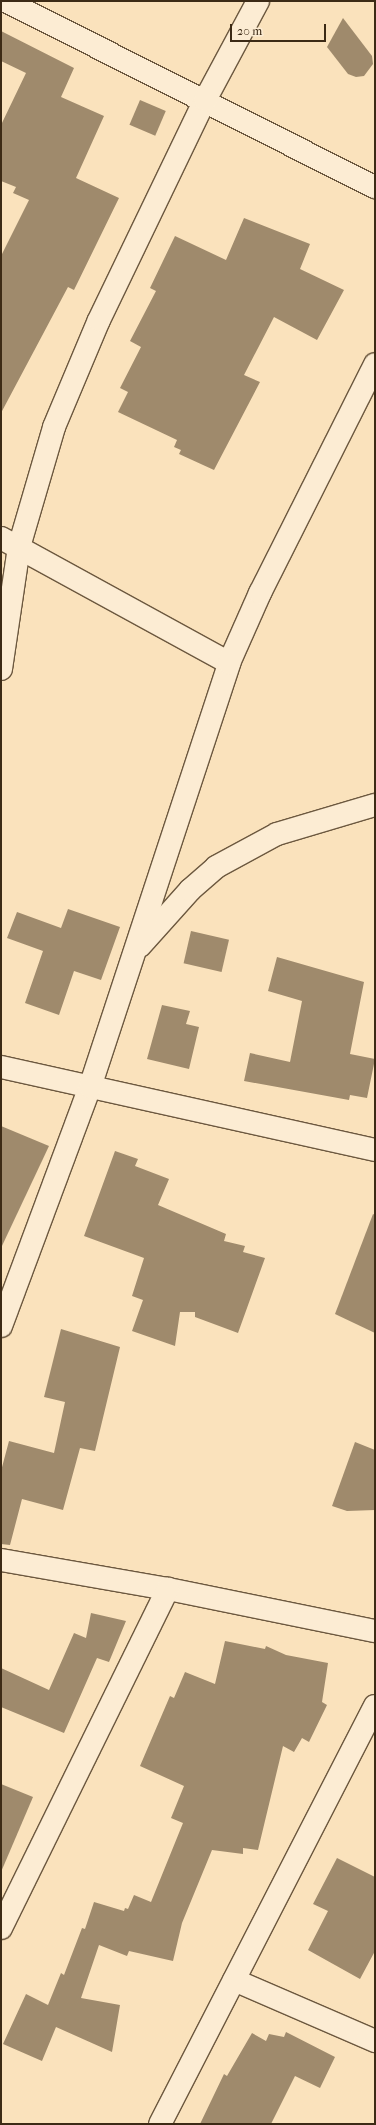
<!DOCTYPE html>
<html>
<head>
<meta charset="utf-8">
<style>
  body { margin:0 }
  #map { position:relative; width:376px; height:2125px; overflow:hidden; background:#fae2bc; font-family:"IM FELL French Canon",serif }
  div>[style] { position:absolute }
  .building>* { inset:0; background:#9f8a6c; transform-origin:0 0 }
  .roads { filter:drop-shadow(1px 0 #6c583f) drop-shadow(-1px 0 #6c583f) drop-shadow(0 1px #6c583f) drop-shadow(0 -1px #6c583f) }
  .minor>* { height:22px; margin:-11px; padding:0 11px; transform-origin:11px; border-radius:11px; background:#fcecd3 }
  span { translate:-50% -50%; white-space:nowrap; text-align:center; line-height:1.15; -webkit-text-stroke:3px #fcecd3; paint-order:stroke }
  .frame { position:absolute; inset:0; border:2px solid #3c2a15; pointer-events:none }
  .scale { position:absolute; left:230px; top:24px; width:96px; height:18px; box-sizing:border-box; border:2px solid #3c2a15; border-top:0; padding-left:5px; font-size:12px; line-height:14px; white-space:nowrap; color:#3c2a15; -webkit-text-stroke:3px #fcecd3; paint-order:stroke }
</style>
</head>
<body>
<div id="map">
  <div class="building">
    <i style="clip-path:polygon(343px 18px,372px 56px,373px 64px,364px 76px,356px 77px,348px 74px,327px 47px)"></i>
    <i style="clip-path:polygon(1px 31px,74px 68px,61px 97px,104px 116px,76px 178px,119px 198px,74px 290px,68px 287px,1px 413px,1px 256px,29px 200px,13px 193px,16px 187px,1px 181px,1px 125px,26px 73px,1px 61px)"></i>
    <i style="left:140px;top:100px;width:28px;height:27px;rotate:23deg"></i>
    <i style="clip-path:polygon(244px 218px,310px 244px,300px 269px,344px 290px,317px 340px,274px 317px,244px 375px,260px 382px,214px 470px,179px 454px,181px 450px,174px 447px,177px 440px,118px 412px,128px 392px,120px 388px,141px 347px,130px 341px,156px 291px,150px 288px,175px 236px,226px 260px)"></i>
    <i style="clip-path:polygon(68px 909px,120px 927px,101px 980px,74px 971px,59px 1015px,25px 1003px,43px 951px,7px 938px,17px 912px,61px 928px)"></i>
    <i style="left:191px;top:931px;width:39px;height:33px;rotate:13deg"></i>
    <i style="clip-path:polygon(277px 957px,364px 982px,350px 1054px,375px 1059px,367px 1098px,350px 1095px,349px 1100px,244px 1081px,250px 1053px,290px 1062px,302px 1001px,268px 991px)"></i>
    <i style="clip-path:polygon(162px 1005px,190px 1011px,186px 1024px,199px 1027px,189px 1069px,147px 1059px)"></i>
    <i style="clip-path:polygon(1px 1126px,49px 1146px,1px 1248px)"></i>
    <i style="clip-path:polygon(115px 1151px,138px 1159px,135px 1166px,169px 1179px,158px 1205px,226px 1234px,224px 1241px,245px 1246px,243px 1252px,265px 1258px,238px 1333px,195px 1317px,195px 1312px,180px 1312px,175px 1346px,132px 1331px,143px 1300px,132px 1296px,144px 1258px,84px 1236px)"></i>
    <i style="clip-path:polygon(373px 1214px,375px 1215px,375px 1333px,335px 1314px)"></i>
    <i style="clip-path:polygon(61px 1329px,120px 1347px,95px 1451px,80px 1448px,63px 1510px,22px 1499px,10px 1545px,1px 1544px,1px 1471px,9px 1441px,54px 1453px,65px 1402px,44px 1397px)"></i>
    <i style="clip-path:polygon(355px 1442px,375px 1450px,375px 1510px,347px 1511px,332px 1506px)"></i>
    <i style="clip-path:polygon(91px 1613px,126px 1621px,109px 1662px,97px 1658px,64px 1733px,1px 1707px,1px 1668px,49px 1690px,74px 1633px,86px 1638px)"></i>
    <i style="clip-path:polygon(225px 1641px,265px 1649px,266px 1646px,286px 1655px,328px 1663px,322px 1702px,327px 1705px,309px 1742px,302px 1738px,294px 1752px,283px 1746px,258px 1850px,243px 1848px,243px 1854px,212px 1850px,182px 1923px,173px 1961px,129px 1951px,127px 1956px,99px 1945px,81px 1998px,120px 2005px,112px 2052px,56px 2027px,42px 2061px,3px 2044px,26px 1994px,48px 2005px,61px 1973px,64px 1975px,82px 1928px,85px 1929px,94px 1902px,124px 1911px,125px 1908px,128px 1909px,134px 1895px,151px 1902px,183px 1823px,171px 1818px,184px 1786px,140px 1766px,170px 1696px,174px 1698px,185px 1672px,215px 1684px)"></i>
    <i style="clip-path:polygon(1px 1784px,33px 1797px,1px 1872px)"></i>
    <i style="clip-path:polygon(337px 1858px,375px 1877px,375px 1951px,360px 1979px,308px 1950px,328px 1911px,313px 1904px)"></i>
    <i style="clip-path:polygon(286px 2032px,335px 2057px,320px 2088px,295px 2076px,271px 2124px,200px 2124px,224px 2074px,227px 2076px,252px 2033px,266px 2041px,269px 2034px,284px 2037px)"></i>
  </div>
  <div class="roads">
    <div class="minor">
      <i style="left:6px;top:1px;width:413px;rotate:26.8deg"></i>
      <i style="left:1px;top:538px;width:260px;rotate:28.7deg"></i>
      <i style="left:1px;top:669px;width:123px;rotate:-81.6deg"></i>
      <i style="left:19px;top:547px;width:125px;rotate:-73.7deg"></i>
      <i style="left:54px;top:427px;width:116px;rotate:-67.2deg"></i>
      <i style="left:99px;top:320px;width:244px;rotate:-64.3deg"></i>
      <i style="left:205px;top:100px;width:112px;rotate:-61.8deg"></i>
      <i style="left:140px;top:946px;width:75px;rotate:-48.2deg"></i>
      <i style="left:190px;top:890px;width:35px;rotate:-41deg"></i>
      <i style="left:216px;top:867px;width:69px;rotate:-28.4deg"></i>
      <i style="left:277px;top:834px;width:102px;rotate:-16.5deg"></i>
      <i style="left:1px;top:1067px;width:383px;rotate:12.5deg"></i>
      <i style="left:1px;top:1326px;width:255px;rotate:-69.6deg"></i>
      <i style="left:90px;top:1087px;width:446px;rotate:-71.8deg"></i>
      <i style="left:229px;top:663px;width:77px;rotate:-66.1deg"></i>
      <i style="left:260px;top:593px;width:256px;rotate:-63.3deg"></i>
      <i style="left:1px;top:1560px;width:169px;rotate:9.9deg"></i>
      <i style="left:168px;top:1589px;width:211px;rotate:11.5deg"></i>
      <i style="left:1px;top:1928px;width:378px;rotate:-63.8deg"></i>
      <i style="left:234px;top:1980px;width:154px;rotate:23.4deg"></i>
      <i style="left:160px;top:2124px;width:470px;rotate:-62.8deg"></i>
    </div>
  </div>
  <div class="frame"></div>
  <div class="scale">20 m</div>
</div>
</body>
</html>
